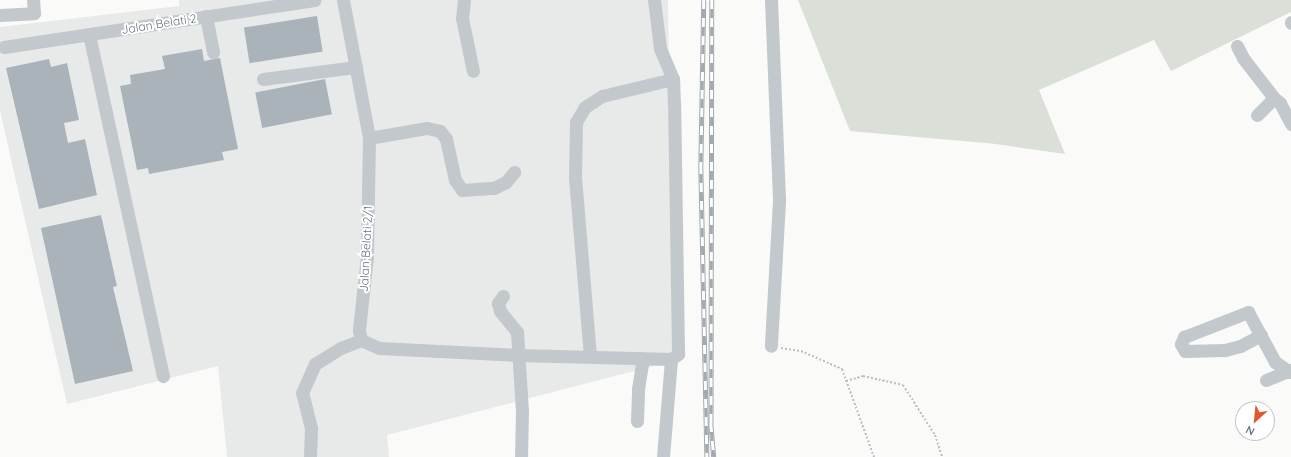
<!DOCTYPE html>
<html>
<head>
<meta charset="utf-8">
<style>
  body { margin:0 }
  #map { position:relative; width:1291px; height:457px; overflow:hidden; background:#fafaf8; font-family:Quicksand,sans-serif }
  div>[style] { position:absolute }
  .built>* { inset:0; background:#e8e9e9 }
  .green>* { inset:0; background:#dadfd7 }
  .building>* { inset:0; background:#aab3b9; transform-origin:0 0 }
  .path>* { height:2px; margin-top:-1px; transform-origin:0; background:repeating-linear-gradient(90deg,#bbbfc2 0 2px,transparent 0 4px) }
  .minor>* { height:13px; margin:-6.5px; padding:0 6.5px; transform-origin:6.5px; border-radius:6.5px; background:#c3c8cc }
  .rail>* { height:4.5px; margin-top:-2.25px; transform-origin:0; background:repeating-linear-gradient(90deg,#fff 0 9px,#a2aab0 0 18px); box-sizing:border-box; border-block:1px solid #a2aab0 }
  span { translate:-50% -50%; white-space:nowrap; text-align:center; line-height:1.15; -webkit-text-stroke:4px #fff; paint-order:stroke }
  .street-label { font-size:12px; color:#657683 }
  .north { position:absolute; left:1235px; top:401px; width:40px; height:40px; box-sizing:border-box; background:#fff; border:1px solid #c1c8cd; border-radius:50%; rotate:207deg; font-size:11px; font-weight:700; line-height:16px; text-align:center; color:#657683 }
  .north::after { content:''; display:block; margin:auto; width:14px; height:18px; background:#e4572e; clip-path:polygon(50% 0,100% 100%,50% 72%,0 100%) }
</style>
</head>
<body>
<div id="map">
  <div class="built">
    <i style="clip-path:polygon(179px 0,668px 0,673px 361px,387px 435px,389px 457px,227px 457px,218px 366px,67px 404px,0 111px,0 27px,179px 6px)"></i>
  </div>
  <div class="green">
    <i style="clip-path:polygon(798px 0,1291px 0,1291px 12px,1171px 71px,1154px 40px,1039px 90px,1065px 154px,996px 144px,850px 131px)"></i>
  </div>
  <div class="building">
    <i style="left:317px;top:16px;width:36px;height:74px;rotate:81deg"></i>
    <i style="clip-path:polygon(202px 49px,204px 61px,220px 58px,238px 149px,222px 152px,224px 160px,149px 174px,148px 168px,137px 170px,120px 86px,131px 84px,130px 75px,165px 69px,162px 56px)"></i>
    <i style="clip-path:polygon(49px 59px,51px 67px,67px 63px,79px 120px,64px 123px,68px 143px,85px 139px,97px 195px,39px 209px,6px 68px)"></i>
    <i style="left:325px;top:79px;width:36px;height:71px;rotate:79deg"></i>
    <i style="clip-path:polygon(101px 215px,117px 286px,113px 287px,133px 371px,75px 384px,41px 228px)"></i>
  </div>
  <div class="path">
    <i style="left:781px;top:348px;width:20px;rotate:9deg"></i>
    <i style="left:801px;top:351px;width:45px;rotate:23.7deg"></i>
    <i style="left:842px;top:369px;width:94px;rotate:70deg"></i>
    <i style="left:846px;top:381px;width:18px;rotate:-16deg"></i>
    <i style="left:863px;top:376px;width:41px;rotate:12.7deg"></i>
    <i style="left:903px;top:385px;width:59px;rotate:57.4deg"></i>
    <i style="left:935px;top:435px;width:23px;rotate:72deg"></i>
  </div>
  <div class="minor">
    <i style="left:343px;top:0;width:140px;rotate:79.3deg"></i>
    <i style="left:369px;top:138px;width:118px;rotate:91deg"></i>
    <i style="left:367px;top:256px;width:74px;rotate:96.2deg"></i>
    <i style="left:359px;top:330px;width:10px;rotate:79deg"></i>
    <i style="left:361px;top:340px;width:20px;rotate:24deg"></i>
    <i style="left:379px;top:348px;width:140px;rotate:2.9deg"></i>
    <i style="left:519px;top:355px;width:152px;rotate:1.5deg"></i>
    <i style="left:671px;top:359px;width:9px;rotate:-36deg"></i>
    <i style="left:678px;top:354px;width:4px;rotate:-90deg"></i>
    <i style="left:678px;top:350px;width:245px;rotate:-90.9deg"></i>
    <i style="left:674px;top:105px;width:26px;rotate:-92deg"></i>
    <i style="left:673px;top:79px;width:34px;rotate:-113deg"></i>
    <i style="left:660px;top:48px;width:48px;rotate:-97.1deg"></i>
    <i style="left:464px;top:0;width:18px;rotate:96deg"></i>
    <i style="left:462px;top:18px;width:54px;rotate:78.3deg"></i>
    <i style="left:771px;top:0;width:201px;rotate:87.7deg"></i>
    <i style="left:779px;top:201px;width:145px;rotate:93.2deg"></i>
    <i style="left:0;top:15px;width:34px;rotate:-3deg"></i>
    <i style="left:34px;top:13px;width:13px;rotate:-94deg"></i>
    <i style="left:206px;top:16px;width:37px;rotate:79deg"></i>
    <i style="left:1291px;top:22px;width:1px;rotate:90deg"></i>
    <i style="left:89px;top:34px;width:350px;rotate:77.8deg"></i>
    <i style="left:1237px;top:46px;width:13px;rotate:63deg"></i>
    <i style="left:1243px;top:58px;width:51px;rotate:52.2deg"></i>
    <i style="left:4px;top:47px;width:314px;rotate:-8.6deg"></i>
    <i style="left:263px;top:79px;width:94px;rotate:-7.4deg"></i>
    <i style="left:1257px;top:115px;width:24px;rotate:-45deg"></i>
    <i style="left:1274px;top:98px;width:8px;rotate:40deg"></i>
    <i style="left:1280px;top:103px;width:24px;rotate:62deg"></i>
    <i style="left:369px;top:138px;width:59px;rotate:-9.8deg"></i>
    <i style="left:427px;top:128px;width:13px;rotate:13deg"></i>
    <i style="left:440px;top:131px;width:10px;rotate:53deg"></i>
    <i style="left:446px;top:139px;width:42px;rotate:77.6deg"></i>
    <i style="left:455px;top:180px;width:12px;rotate:55deg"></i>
    <i style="left:462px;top:190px;width:32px;rotate:-4deg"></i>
    <i style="left:494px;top:188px;width:13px;rotate:-27deg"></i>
    <i style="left:506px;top:182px;width:13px;rotate:-51deg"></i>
    <i style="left:503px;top:296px;width:9px;rotate:126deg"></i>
    <i style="left:498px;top:303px;width:8px;rotate:76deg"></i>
    <i style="left:500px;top:311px;width:27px;rotate:51deg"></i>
    <i style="left:517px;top:332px;width:79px;rotate:86.4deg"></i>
    <i style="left:522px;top:411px;width:46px;rotate:91.2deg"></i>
    <i style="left:1261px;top:335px;width:24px;rotate:152deg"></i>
    <i style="left:1240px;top:346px;width:16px;rotate:165deg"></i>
    <i style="left:1225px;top:350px;width:40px;rotate:178.6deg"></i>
    <i style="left:1185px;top:351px;width:8px;rotate:-120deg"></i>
    <i style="left:1181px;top:344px;width:8px;rotate:-67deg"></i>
    <i style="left:1184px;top:337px;width:69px;rotate:-21.3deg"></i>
    <i style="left:1248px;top:312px;width:57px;rotate:61.6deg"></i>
    <i style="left:1275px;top:362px;width:18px;rotate:34deg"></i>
    <i style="left:590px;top:356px;width:178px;rotate:-94.8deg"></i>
    <i style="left:575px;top:179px;width:57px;rotate:-89deg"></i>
    <i style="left:576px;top:122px;width:17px;rotate:-59deg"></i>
    <i style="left:585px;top:107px;width:20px;rotate:-33deg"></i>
    <i style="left:602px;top:96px;width:73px;rotate:-13.5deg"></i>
    <i style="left:1266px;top:380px;width:27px;rotate:-22deg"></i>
    <i style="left:637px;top:421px;width:32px;rotate:-88deg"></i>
    <i style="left:638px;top:389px;width:31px;rotate:-81deg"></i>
    <i style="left:310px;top:457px;width:29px;rotate:-88deg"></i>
    <i style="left:311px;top:428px;width:36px;rotate:-104deg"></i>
    <i style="left:302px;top:393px;width:32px;rotate:-66deg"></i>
    <i style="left:315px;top:364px;width:31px;rotate:-32deg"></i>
    <i style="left:341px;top:348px;width:22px;rotate:-22deg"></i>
    <i style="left:663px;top:457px;width:98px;rotate:-85.3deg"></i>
  </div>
  <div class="rail">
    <i style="left:704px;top:0;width:165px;rotate:91deg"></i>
    <i style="left:701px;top:165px;width:292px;rotate:88.8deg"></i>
    <i style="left:712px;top:0;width:423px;rotate:90.1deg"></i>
    <i style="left:711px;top:423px;width:34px;rotate:85deg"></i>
  </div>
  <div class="street-label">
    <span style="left:159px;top:24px;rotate:-9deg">Jalan Belati 2</span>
    <span style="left:366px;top:249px;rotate:-87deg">Jalan Belati 2/1</span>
  </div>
  <div class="north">N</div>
</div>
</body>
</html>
